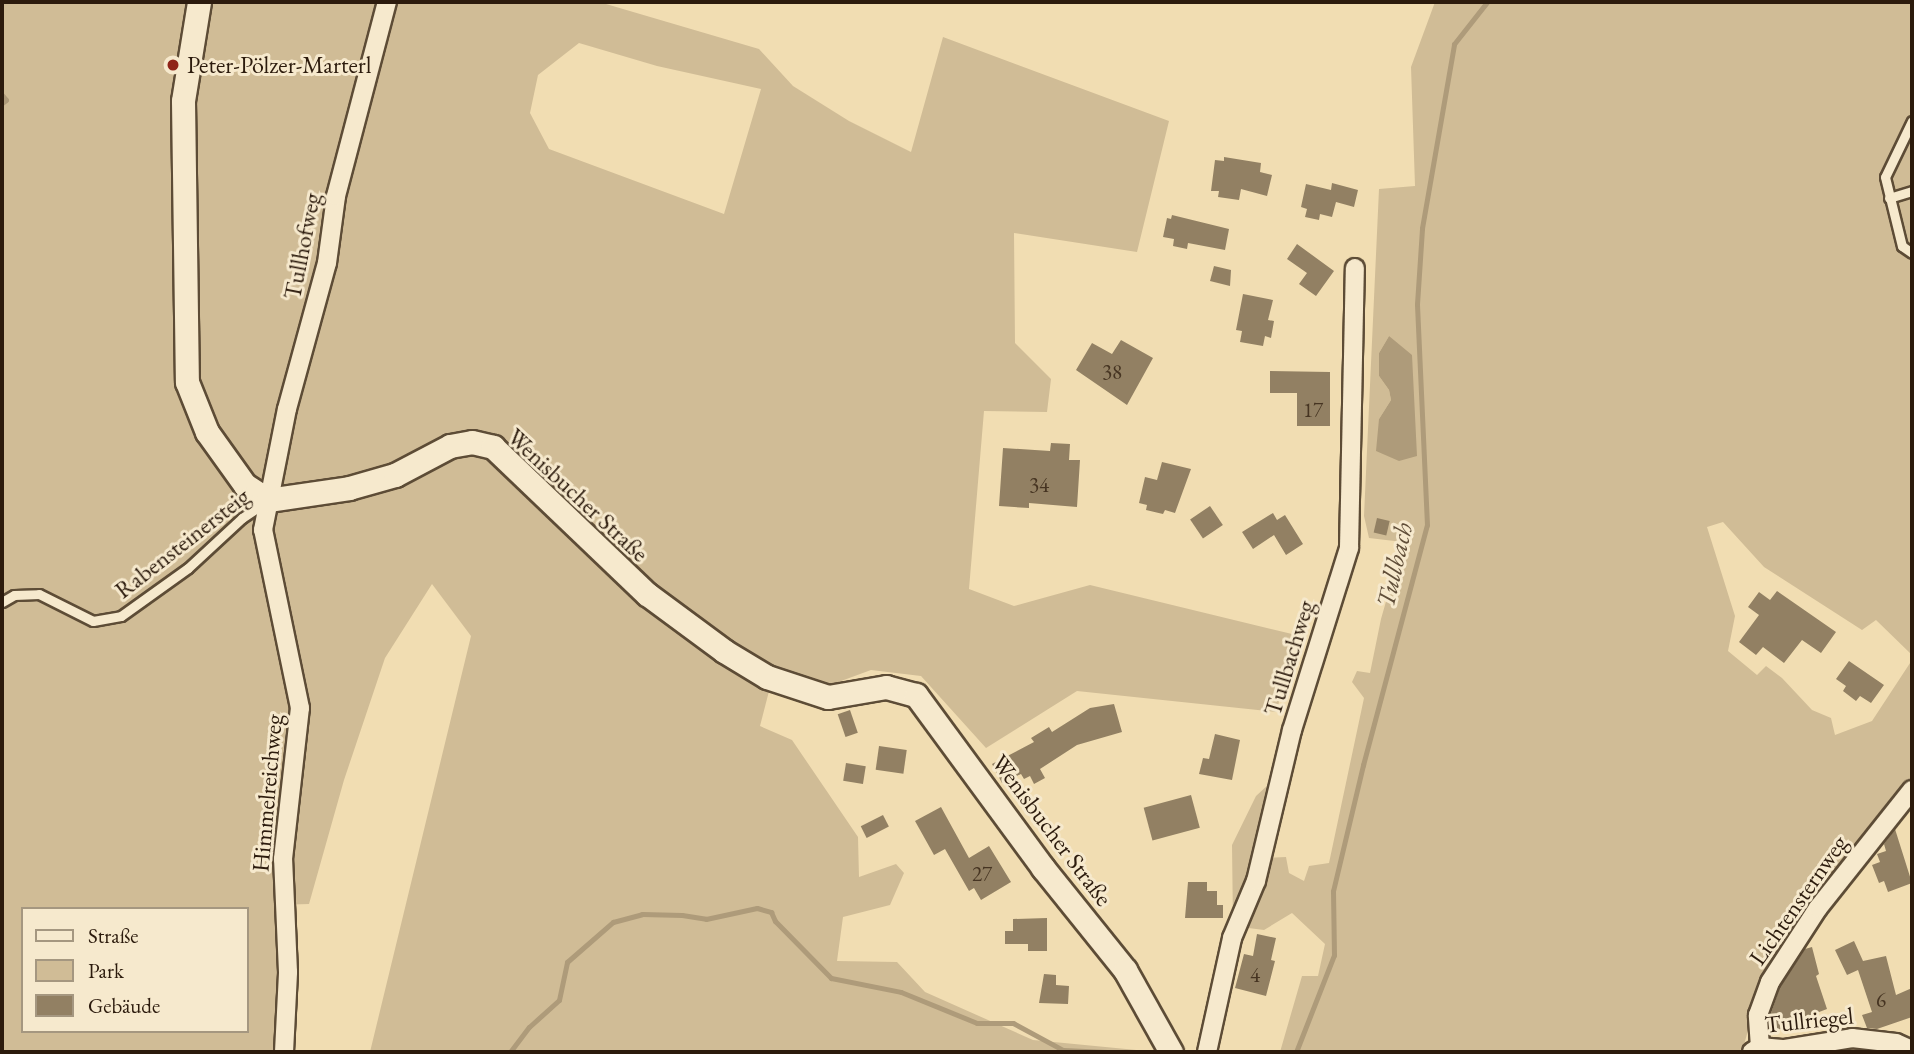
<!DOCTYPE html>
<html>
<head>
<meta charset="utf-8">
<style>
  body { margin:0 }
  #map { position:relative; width:1914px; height:1054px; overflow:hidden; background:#f1ddb2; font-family:"EB Garamond",serif }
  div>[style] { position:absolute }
  .green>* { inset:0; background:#d0bc96 }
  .water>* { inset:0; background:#ae9b7a }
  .stream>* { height:5px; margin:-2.5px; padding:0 2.5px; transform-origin:2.5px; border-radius:2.5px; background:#ae9b7a }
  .building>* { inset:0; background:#928063; transform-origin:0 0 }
  .roads { filter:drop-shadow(2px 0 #5d4c36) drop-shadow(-2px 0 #5d4c36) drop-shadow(0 2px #5d4c36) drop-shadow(0 -2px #5d4c36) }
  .service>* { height:9px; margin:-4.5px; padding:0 4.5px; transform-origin:4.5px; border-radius:4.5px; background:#f6e9cd }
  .minor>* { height:18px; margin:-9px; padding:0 9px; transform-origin:9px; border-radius:9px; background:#f6e9cd }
  .tertiary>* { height:23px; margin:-11.5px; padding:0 11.5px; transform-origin:11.5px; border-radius:11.5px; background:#f6e9cd }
  .dots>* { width:19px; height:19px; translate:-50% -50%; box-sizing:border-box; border:4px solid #f6e9cd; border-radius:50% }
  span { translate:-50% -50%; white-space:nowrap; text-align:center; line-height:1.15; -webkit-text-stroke:6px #f6e9cd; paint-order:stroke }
  .number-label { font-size:21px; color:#463422 }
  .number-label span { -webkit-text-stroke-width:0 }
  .poi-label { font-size:24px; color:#2c1b0d }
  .left { translate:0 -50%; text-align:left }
  .street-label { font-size:24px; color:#2c1b0d }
  .water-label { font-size:26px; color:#604e39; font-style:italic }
  .frame { position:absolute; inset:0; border:4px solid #2c1b0d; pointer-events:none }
  .legend { position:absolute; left:21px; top:907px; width:228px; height:126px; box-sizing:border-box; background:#f6e9cd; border:2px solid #a59780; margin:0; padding:9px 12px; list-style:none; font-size:21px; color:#2c1b0d }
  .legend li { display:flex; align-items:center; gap:14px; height:35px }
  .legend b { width:35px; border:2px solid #a59780 }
</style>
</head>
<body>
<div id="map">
  <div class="green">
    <i style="clip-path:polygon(evenodd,2px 2px,606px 4px,759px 49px,793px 86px,849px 121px,911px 152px,943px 37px,1169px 121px,1137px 252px,1014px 233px,1015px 343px,1051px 379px,1047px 412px,984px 411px,969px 589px,1014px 606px,1090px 585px,1292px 634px,1277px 712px,1077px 691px,986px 748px,921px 676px,871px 670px,822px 688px,775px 668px,760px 726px,792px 740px,858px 837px,859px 877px,896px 864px,904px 873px,890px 905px,843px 917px,837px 961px,897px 962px,925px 992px,1033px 1040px,1157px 1052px,370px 1052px,471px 636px,432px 584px,385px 658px,344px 780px,309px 904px,275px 905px,282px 971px,278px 1052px,2px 1052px,2px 2px,579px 43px,657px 66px,761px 89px,724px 214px,549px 149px,530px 113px,538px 75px,579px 43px,2px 2px,23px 909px,247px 909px,247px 1031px,23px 1031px,23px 909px)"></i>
    <i style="clip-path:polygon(evenodd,1435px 2px,1912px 2px,1912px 655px,1876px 620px,1862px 630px,1764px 567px,1723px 522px,1707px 527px,1735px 616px,1728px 651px,1757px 675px,1766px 666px,1782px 678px,1812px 710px,1831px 718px,1835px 735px,1872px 721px,1912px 660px,1912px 801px,1814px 922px,1793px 925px,1759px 991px,1742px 1052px,1280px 1052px,1302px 976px,1318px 976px,1325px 944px,1292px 913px,1264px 930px,1233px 926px,1232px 845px,1256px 796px,1293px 762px,1266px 858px,1286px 857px,1289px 873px,1304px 881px,1309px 866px,1329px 863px,1364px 698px,1352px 682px,1357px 671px,1370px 673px,1381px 619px,1403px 542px,1369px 538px,1364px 516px,1379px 189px,1415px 186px,1411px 67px,1435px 2px,1389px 336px,1399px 461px,1379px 419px,1391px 400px,1389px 390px,1379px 376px,1379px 353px,1389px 336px)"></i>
  </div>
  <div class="water">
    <i style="clip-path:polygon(1389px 336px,1412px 355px,1417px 456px,1399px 461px,1376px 451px,1379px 419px,1391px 400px,1389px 390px,1379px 376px,1379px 353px)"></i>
  </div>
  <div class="stream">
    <i style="left:2px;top:95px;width:6px;rotate:51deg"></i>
    <i style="left:6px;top:100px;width:5px;rotate:143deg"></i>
    <i style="left:510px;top:1052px;width:31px;rotate:-53deg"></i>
    <i style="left:529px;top:1027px;width:40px;rotate:-42deg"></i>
    <i style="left:559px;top:1000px;width:39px;rotate:-78deg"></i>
    <i style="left:567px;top:962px;width:61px;rotate:-41deg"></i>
    <i style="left:613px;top:922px;width:30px;rotate:-15deg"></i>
    <i style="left:642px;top:914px;width:40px;rotate:1.4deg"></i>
    <i style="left:682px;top:915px;width:24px;rotate:9deg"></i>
    <i style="left:706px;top:919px;width:52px;rotate:-12.2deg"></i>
    <i style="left:757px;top:908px;width:15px;rotate:16deg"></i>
    <i style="left:771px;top:912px;width:10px;rotate:66deg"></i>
    <i style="left:775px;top:921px;width:80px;rotate:45.5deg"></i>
    <i style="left:831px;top:978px;width:71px;rotate:11.3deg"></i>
    <i style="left:901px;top:992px;width:82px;rotate:22.2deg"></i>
    <i style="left:977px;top:1023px;width:36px"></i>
    <i style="left:1013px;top:1023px;width:57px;rotate:28.4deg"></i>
    <i style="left:1063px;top:1050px;width:44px;rotate:2.6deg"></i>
    <i style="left:1296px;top:1052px;width:104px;rotate:-68.6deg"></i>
    <i style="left:1334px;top:955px;width:64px;rotate:-90.9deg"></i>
    <i style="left:1333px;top:891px;width:130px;rotate:-76.6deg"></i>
    <i style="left:1363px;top:765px;width:248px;rotate:-75.1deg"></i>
    <i style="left:1427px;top:525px;width:221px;rotate:-92.6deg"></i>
    <i style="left:1417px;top:304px;width:76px;rotate:-86.2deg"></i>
    <i style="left:1422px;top:228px;width:187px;rotate:-80.1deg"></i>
    <i style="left:1454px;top:44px;width:53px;rotate:-51.8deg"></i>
  </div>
  <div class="building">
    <i style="clip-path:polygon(1224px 157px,1261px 163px,1260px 172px,1272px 175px,1267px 196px,1241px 189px,1239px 200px,1218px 197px,1219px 191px,1211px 191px,1215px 160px,1224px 161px)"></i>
    <i style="clip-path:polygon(1332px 183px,1358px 190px,1354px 207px,1336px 202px,1332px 217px,1320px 214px,1319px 220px,1305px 217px,1307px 209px,1301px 207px,1306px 184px,1331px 190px)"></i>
    <i style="clip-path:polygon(1172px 215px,1229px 229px,1225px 250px,1188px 243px,1187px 249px,1173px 246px,1174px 239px,1163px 237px,1167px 218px,1171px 219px)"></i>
    <i style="clip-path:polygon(1297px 244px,1334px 271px,1316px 296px,1299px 284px,1307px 273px,1287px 259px)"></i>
    <i style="clip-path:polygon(1214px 266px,1231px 270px,1230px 286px,1210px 281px)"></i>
    <i style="clip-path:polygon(1243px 294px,1273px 300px,1268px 320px,1274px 321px,1271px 338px,1265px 336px,1263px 346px,1240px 342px,1242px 331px,1236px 330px)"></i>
    <i style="clip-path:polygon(1121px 340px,1153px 358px,1127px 405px,1076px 370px,1092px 343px,1112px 354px)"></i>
    <i style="clip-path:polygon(1270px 371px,1330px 372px,1330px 426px,1297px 426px,1297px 393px,1270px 393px)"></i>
    <i style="clip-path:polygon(1051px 443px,1070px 444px,1069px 460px,1080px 460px,1077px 507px,1029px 503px,1029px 508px,999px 506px,1003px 448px,1050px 451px)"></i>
    <i style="clip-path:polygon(1162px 462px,1191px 469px,1175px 513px,1165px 510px,1163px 514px,1146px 510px,1147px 505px,1139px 503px,1145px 477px,1157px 480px)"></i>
    <i style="left:1210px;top:506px;width:23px;height:24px;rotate:56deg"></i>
    <i style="clip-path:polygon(1273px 513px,1277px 520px,1285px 515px,1303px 544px,1286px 555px,1274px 535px,1253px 549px,1242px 532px)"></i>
    <i style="left:1377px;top:518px;width:13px;height:15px;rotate:13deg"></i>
    <i style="clip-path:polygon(1777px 591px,1836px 632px,1821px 653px,1802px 640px,1784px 663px,1763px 647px,1756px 655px,1739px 642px,1759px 615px,1748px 607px,1759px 592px,1770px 600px)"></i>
    <i style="clip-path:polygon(1849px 661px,1884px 685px,1871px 703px,1860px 696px,1856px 701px,1843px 691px,1846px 686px,1836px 679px)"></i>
    <i style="clip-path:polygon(1114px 704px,1122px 732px,1077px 745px,1040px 769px,1045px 778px,1034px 784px,1030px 776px,1024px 779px,1021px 774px,1002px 783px,992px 764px,1034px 742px,1031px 738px,1049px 727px,1052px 732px,1090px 708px)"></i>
    <i style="left:850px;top:710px;width:24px;height:13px;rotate:71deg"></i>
    <i style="clip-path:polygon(1215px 734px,1240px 740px,1232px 780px,1199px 774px,1203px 758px,1209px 759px)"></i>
    <i style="left:879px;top:746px;width:28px;height:24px;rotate:8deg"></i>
    <i style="left:846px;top:763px;width:20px;height:18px;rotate:9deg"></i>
    <i style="left:1191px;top:795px;width:34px;height:49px;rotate:75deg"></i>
    <i style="clip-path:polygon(941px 807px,969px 858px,989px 846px,1011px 882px,981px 900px,974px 888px,969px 891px,945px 849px,934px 855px,915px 821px)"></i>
    <i style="left:883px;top:815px;width:13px;height:25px;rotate:63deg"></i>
    <i style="clip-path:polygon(1895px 829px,1912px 883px,1888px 892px,1884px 881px,1879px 883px,1872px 865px,1880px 862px,1877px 854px,1886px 851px,1884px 844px)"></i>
    <i style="clip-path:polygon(1188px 882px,1207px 882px,1207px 891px,1217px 891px,1217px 905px,1223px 905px,1223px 918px,1185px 918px)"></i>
    <i style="clip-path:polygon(1047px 918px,1047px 951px,1028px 951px,1028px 944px,1005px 944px,1005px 931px,1013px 931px,1013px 919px)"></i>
    <i style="clip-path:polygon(1257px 934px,1276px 938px,1271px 960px,1275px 961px,1266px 996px,1235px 988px,1244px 954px,1253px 956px)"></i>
    <i style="clip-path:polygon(1854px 941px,1863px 961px,1886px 956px,1896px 995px,1912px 988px,1912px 1017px,1877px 1029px,1867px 1028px,1862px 1015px,1872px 1012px,1858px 970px,1847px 975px,1835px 950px)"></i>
    <i style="clip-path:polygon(1812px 947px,1819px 974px,1816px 976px,1827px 1009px,1806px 1017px,1807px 1022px,1773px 1031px,1770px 1016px,1780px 987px,1805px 949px)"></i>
    <i style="clip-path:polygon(1044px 974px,1056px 975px,1056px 985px,1069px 986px,1068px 1004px,1039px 1003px)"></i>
  </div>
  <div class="roads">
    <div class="service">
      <i style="left:1912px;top:121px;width:62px;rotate:115.7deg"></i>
      <i style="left:1885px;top:177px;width:71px;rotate:76.2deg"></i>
      <i style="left:1902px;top:246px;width:12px;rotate:35deg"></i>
      <i style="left:1889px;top:198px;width:24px;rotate:-17deg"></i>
      <i style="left:2px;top:602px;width:14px;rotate:-30deg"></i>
      <i style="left:14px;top:595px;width:25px;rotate:-2deg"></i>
      <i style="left:39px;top:594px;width:60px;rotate:26.6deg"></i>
      <i style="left:93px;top:621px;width:28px;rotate:-10deg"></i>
      <i style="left:121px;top:616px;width:82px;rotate:-35.6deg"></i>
      <i style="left:188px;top:568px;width:74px;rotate:-42.8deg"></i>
      <i style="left:242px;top:518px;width:30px;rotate:-34deg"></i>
    </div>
    <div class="minor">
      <i style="left:1760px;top:1047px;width:32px;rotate:-94deg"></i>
      <i style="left:1758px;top:1015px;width:35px;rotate:-70deg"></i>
      <i style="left:1770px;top:982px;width:88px;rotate:-57deg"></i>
      <i style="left:1818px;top:908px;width:151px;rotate:-51.5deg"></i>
      <i style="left:284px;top:1052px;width:80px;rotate:-87.1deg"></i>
      <i style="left:288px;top:972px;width:113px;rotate:-92.5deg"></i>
      <i style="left:283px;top:859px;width:152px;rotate:-83.6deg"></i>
      <i style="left:300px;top:708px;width:182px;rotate:-101.7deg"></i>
      <i style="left:263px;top:530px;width:123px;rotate:-78.8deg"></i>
      <i style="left:287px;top:409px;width:151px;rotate:-74.7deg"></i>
      <i style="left:327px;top:263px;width:68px;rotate:-82.3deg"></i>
      <i style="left:336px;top:196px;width:201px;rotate:-75.3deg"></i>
      <i style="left:1207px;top:1052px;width:117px;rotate:-77.6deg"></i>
      <i style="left:1232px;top:938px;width:62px;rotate:-67.2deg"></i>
      <i style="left:1256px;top:881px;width:155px;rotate:-76.6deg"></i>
      <i style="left:1292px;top:730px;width:191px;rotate:-72.6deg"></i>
      <i style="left:1349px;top:548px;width:280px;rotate:-88.8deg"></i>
      <i style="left:1752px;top:1052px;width:9px;rotate:-32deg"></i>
      <i style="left:1760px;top:1047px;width:25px;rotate:5deg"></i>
      <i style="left:1785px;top:1049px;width:68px;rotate:-9.3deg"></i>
      <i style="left:1852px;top:1038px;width:44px;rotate:6.5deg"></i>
      <i style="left:1896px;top:1043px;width:17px;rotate:24deg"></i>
    </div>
    <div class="tertiary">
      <i style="left:199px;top:2px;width:100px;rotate:99.2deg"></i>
      <i style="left:183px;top:101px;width:281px;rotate:89.2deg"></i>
      <i style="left:187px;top:382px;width:54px;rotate:68.2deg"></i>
      <i style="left:207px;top:432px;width:65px;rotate:54.4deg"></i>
      <i style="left:245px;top:485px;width:27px;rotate:33deg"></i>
      <i style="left:268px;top:500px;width:82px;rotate:-8.4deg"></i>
      <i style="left:349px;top:488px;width:48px;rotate:-15.8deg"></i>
      <i style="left:395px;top:475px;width:62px;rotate:-27.8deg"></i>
      <i style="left:450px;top:446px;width:22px;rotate:-10deg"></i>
      <i style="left:472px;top:442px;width:22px;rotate:13deg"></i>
      <i style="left:493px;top:447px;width:213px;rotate:43.7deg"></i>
      <i style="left:647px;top:594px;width:96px;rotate:36.5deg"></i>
      <i style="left:724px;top:651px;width:50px;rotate:31.2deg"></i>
      <i style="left:767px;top:677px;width:64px;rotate:18.2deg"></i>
      <i style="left:828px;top:697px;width:59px;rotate:-9.8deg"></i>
      <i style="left:886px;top:687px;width:31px;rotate:15deg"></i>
      <i style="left:916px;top:695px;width:215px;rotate:53.7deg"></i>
      <i style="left:1043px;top:868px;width:131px;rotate:51.2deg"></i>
      <i style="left:1125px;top:970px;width:94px;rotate:60.7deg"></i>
    </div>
  </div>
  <div class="dots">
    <i style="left:173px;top:65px;background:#8f2418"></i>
  </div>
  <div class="number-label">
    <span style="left:1112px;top:372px">38</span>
    <span style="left:1313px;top:410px">17</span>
    <span style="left:1039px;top:485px">34</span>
    <span style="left:982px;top:874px">27</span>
    <span style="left:1255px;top:975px">4</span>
    <span style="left:1881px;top:1000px">6</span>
  </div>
  <div class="poi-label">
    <span class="left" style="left:187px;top:65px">Peter-Pölzer-Marterl</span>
  </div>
  <div class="street-label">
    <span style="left:302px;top:246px;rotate:-79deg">Tullhofweg</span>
    <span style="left:578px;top:495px;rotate:43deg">Wenisbucher Straße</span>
    <span style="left:182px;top:543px;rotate:-38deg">Rabensteinersteig</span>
    <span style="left:1289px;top:658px;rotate:-73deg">Tullbachweg</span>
    <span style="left:267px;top:793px;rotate:-85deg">Himmelreichweg</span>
    <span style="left:1052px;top:830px;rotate:53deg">Wenisbucher Straße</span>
    <span style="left:1798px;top:900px;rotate:-55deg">Lichtensternweg</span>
    <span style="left:1809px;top:1020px;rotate:-6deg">Tullriegel</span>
  </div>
  <div class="water-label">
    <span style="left:1395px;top:565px;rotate:-77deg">Tullbach</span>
  </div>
  <div class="frame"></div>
  <ul class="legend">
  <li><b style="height:9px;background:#f6e9cd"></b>Straße</li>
  <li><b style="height:19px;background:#d0bc96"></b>Park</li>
  <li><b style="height:19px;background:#928063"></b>Gebäude</li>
  </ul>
</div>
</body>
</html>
